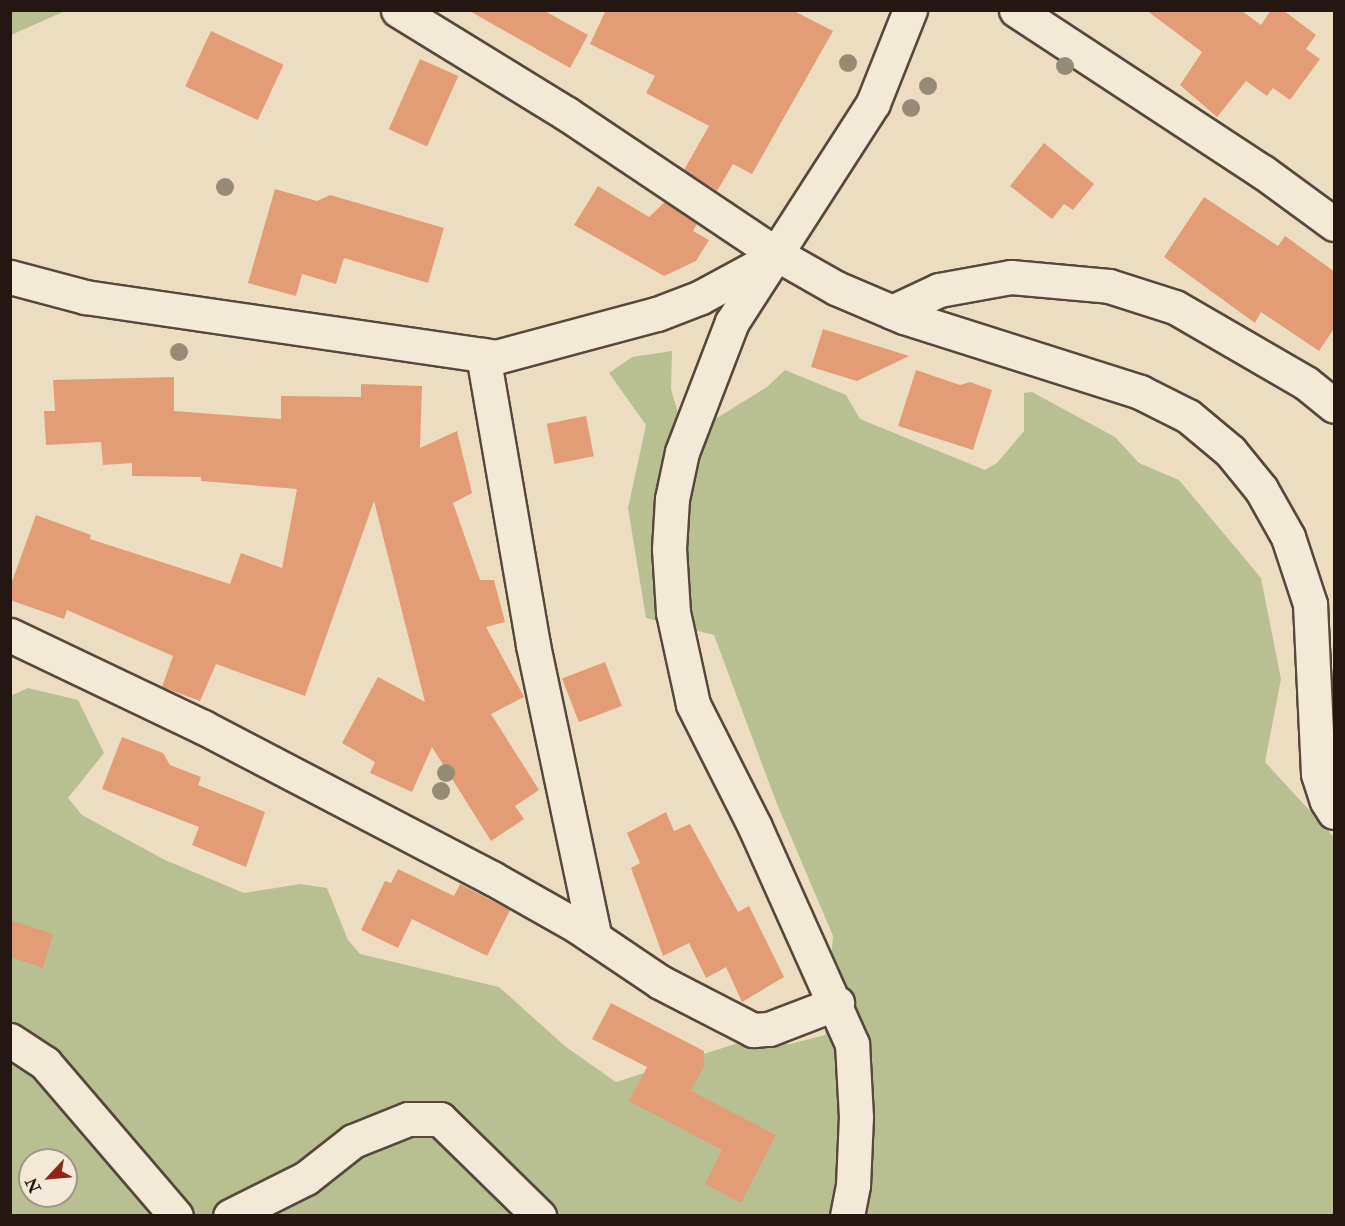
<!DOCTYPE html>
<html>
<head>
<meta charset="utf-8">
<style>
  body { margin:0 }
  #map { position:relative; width:1345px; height:1226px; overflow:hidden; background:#ecddc1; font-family:"IM FELL Double Pica",serif }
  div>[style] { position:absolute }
  .green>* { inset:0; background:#b8c092 }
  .building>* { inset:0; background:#e29d77; transform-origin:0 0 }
  .roads { filter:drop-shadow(2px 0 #56483c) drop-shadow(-2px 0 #56483c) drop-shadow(0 2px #56483c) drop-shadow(0 -2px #56483c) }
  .minor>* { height:33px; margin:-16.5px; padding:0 16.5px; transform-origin:16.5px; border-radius:16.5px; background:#f3e9d7 }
  .trees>* { width:18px; height:18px; margin:-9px; border-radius:50%; background:#968c75 }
  span { translate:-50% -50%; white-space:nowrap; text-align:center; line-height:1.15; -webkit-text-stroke:4.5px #f3e9d7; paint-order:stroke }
  .frame { position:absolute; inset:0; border:12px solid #241610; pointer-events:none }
  .north { position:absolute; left:18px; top:1148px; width:60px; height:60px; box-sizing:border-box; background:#f3e9d7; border:2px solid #a09587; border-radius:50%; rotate:244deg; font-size:16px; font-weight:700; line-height:24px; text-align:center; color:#241610 }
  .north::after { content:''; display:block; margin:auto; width:21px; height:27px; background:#8f2418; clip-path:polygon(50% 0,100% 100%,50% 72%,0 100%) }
</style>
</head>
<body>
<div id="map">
  <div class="green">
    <i style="clip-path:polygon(11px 10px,65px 10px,65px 11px,11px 35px)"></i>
    <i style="clip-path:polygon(evenodd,672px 351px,671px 389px,678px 413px,704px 426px,767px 387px,785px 370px,846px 395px,860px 419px,985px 470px,997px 463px,1024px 431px,1024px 393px,1032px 392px,1115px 437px,1139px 463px,1179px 480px,1261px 578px,1281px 679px,1265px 762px,1334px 837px,1334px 1215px,11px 1215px,10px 696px,28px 688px,78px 700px,104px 753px,68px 798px,82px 815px,165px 860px,244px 893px,300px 884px,327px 888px,348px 940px,360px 954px,499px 987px,566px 1047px,616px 1082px,735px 1044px,790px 1044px,825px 1035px,833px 936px,777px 804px,714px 635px,646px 618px,628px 508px,646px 425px,609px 373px,632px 357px,672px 351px,30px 1160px,66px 1160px,66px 1196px,30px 1196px,30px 1160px)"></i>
  </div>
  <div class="building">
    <i style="clip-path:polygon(468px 10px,543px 10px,588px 35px,570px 68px)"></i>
    <i style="clip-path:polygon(606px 10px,792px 10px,833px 31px,752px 174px,733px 164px,717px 191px,684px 170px,709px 126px,646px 93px,655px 76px,590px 44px)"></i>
    <i style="clip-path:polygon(1146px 10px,1241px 10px,1261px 25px,1271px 10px,1283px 10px,1316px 35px,1306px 49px,1320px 59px,1290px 100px,1273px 88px,1267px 96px,1246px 81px,1217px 117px,1180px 85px,1202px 52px)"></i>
    <i style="left:211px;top:31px;width:80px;height:61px;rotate:25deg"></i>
    <i style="left:420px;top:59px;width:42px;height:77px;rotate:24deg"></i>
    <i style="clip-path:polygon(1044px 143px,1094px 184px,1073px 210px,1064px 204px,1052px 219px,1010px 186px)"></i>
    <i style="clip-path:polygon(598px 186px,649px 217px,665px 202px,697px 224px,693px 231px,709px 240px,696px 261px,664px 276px,574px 225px)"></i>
    <i style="clip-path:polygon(275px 189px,317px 201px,330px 195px,444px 228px,428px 283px,344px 258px,336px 284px,302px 274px,296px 296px,248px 283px)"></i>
    <i style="clip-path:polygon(1204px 197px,1278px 246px,1285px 236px,1335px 272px,1335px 327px,1319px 351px,1261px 312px,1255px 323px,1164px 257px)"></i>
    <i style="clip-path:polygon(823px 329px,909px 356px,857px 381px,811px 367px)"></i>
    <i style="clip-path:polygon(916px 370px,960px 385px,970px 382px,992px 390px,973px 450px,898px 426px)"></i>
    <i style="clip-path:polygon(174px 377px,174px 411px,281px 419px,281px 396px,361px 397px,361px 384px,422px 386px,420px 448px,457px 431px,472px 493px,453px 503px,480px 580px,494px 580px,505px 622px,486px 627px,524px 697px,491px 714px,539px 790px,515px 806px,524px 819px,491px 841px,432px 747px,412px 792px,370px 773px,375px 762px,342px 743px,378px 677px,425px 702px,374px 501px,305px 696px,216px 664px,200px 701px,162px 687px,173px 656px,67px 610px,64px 619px,10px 600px,10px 587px,36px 515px,91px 535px,90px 539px,230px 584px,241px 553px,282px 568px,297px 489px,201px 481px,201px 477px,132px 476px,132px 463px,103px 465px,101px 442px,46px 445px,44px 411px,55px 411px,53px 380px)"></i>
    <i style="left:586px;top:416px;width:41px;height:40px;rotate:79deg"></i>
    <i style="left:605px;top:662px;width:47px;height:46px;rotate:69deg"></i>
    <i style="clip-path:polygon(122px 737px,163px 753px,170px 765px,201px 777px,198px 785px,265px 812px,246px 867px,192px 845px,199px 827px,102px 789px)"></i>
    <i style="clip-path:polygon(666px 812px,674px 831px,690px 824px,738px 912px,749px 906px,784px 977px,742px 1002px,726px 967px,706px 978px,689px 943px,663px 956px,631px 868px,640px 863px,627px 833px)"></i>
    <i style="clip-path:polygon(398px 869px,454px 896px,460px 884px,510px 910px,487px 956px,412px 919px,398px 948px,361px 930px,385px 881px,391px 883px)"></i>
    <i style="clip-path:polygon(10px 920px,53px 934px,43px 968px,10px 957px)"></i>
    <i style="clip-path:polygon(611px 1003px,704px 1051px,704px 1066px,691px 1091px,776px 1135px,741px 1203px,705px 1184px,722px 1150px,629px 1101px,647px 1067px,592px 1039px)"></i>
  </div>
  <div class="roads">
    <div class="minor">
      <i style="left:398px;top:10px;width:198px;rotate:31.6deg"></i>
      <i style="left:567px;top:114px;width:254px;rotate:33.8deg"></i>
      <i style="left:778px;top:255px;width:67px;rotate:29.6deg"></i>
      <i style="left:836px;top:288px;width:74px;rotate:23.1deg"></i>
      <i style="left:904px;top:317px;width:248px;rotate:17.6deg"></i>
      <i style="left:1140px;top:392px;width:54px;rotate:26.6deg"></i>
      <i style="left:1188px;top:416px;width:55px;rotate:39.8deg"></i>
      <i style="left:1230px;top:451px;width:49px;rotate:50.8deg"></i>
      <i style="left:1261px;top:489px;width:55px;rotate:60.6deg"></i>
      <i style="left:1288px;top:537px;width:71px;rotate:71.8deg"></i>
      <i style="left:1310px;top:604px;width:170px;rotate:87.3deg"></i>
      <i style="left:1318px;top:774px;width:28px;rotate:72deg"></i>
      <i style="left:1327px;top:801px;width:13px;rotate:58deg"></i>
      <i style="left:1016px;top:10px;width:295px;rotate:33.3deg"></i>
      <i style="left:1263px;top:172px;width:88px;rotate:36.2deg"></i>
      <i style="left:10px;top:277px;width:78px;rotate:14.9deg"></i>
      <i style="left:85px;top:297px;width:415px;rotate:8.3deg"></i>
      <i style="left:496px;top:357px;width:167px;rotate:-15deg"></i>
      <i style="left:657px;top:314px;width:47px;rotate:-21.1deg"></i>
      <i style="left:701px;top:297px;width:80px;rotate:-28.5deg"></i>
      <i style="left:892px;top:312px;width:52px;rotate:-25.1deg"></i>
      <i style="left:939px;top:290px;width:73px;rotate:-10.2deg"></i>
      <i style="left:1011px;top:277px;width:98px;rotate:5.2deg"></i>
      <i style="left:1109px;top:286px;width:69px;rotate:17.7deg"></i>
      <i style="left:1175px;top:307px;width:151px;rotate:30.1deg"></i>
      <i style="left:1306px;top:383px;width:36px;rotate:39deg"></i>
      <i style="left:483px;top:355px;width:294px;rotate:80.2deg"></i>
      <i style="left:533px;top:645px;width:299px;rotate:78.1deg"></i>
      <i style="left:10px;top:635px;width:214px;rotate:25.5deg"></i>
      <i style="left:203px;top:727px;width:326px;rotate:27.6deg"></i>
      <i style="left:492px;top:878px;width:98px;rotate:29.5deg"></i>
      <i style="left:577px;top:926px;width:100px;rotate:34deg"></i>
      <i style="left:660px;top:982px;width:105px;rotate:27.3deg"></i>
      <i style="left:753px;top:1030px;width:16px;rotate:-4deg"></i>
      <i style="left:769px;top:1029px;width:73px;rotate:-20.9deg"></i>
      <i style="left:10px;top:1040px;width:42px;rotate:33.3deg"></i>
      <i style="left:45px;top:1063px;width:201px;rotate:49.4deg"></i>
      <i style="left:230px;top:1216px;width:85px;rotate:-26.6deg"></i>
      <i style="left:306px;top:1178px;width:60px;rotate:-38.2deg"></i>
      <i style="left:353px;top:1141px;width:59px;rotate:-21.8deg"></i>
      <i style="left:408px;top:1119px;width:32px"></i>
      <i style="left:440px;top:1119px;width:139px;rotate:44.4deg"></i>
      <i style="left:847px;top:1216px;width:32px;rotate:-79deg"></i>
      <i style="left:853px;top:1185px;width:68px;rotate:-87.5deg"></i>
      <i style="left:856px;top:1117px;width:73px;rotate:-93.1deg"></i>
      <i style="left:852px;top:1044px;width:238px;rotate:-114.1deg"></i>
      <i style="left:755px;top:827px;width:138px;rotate:-116.8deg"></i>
      <i style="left:693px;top:704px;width:94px;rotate:-102.3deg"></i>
      <i style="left:673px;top:612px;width:63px;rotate:-93.6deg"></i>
      <i style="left:669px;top:549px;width:50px;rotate:-86.6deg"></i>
      <i style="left:672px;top:499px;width:48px;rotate:-78deg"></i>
      <i style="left:682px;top:452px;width:139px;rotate:-69deg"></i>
      <i style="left:732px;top:322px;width:260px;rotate:-57.2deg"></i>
      <i style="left:873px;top:103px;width:100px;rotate:-68.3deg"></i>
    </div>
  </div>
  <div class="trees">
    <i style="left:848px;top:63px"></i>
    <i style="left:1065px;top:66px"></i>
    <i style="left:928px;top:86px"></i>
    <i style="left:911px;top:108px"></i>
    <i style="left:225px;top:187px"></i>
    <i style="left:179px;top:352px"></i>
    <i style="left:446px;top:773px"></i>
    <i style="left:441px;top:791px"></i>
  </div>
  <div class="frame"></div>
  <div class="north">N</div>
</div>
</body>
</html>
